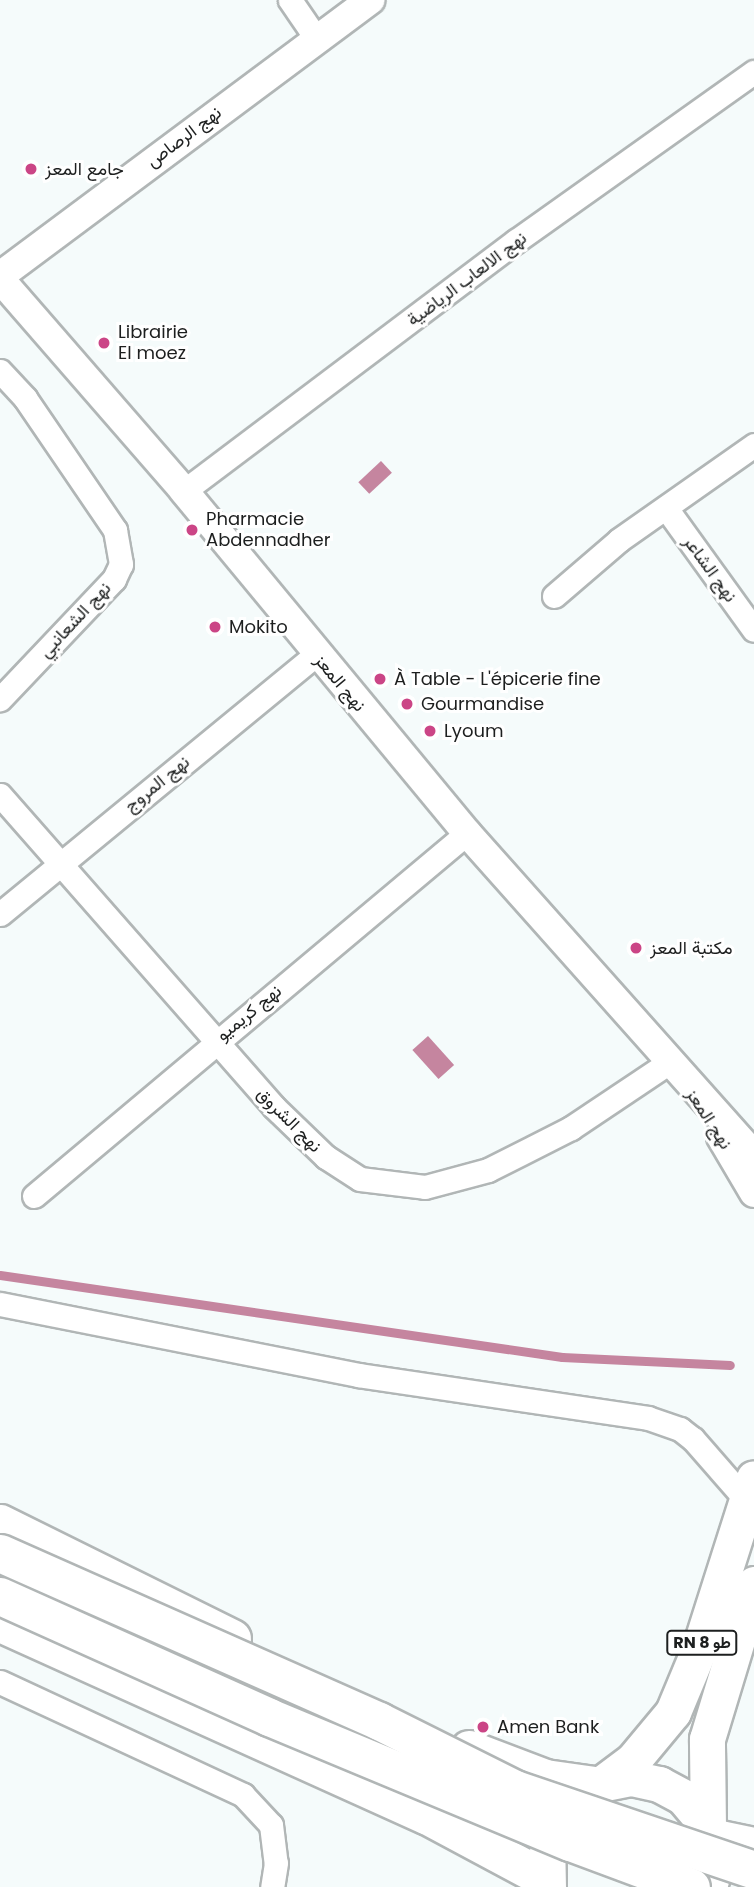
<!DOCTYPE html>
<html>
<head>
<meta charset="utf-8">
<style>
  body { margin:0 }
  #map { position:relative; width:754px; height:1887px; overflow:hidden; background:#f5fbfb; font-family:Poppins,Vazirmatn,sans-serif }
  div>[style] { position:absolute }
  .water>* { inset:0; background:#c5859f; transform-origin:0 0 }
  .stream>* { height:9px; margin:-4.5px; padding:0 4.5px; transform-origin:4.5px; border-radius:4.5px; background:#c5859f }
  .roads { filter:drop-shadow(2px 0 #b1b6b6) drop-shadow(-2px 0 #b1b6b6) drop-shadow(0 2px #b1b6b6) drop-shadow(0 -2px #b1b6b6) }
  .minor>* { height:23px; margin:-11.5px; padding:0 11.5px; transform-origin:11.5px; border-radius:11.5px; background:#fff }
  .tertiary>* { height:28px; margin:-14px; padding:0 14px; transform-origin:14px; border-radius:14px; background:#fff }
  .primary>* { height:35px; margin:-17.5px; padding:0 17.5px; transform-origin:17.5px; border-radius:17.5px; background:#fff }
  .trunk>* { height:37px; margin:-18.5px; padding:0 18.5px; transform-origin:18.5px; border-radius:18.5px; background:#fff }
  .bridges { filter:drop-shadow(2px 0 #b1b6b6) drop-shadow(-2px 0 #b1b6b6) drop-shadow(0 2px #b1b6b6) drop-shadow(0 -2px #b1b6b6) }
  .trunk-bridge>* { height:37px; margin:-18.5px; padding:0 18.5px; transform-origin:18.5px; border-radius:18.5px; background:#fff }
  .dots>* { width:19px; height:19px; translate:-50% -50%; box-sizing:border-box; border:4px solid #fff; border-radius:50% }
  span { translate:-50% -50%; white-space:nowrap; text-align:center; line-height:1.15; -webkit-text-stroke:6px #fff; paint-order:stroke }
  .shield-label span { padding:2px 5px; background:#fff; border:2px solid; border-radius:5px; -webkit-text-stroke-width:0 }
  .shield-label { font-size:16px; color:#1d1f1f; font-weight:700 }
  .street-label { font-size:18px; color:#1d1f1f }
  .poi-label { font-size:18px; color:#1d1f1f }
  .left { translate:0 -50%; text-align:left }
</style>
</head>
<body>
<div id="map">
  <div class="water">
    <i style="left:381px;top:461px;width:16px;height:31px;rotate:47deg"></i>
    <i style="left:428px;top:1036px;width:39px;height:21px;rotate:48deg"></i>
  </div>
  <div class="stream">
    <i style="left:0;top:1275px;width:568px;rotate:8.3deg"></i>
    <i style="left:562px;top:1357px;width:168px;rotate:2.7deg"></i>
  </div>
  <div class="roads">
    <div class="minor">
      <i style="left:290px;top:0;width:46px;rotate:55.6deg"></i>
      <i style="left:0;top:371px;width:37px;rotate:47deg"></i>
      <i style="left:25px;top:398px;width:160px;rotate:55.7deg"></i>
      <i style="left:115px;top:530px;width:35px;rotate:80deg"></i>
      <i style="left:121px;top:564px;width:17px;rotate:115deg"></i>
      <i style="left:114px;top:579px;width:166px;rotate:133.5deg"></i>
      <i style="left:184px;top:491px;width:416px;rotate:-37deg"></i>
      <i style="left:516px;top:241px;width:292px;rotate:-35.4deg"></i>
      <i style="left:666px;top:508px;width:150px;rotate:54.2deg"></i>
      <i style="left:554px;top:596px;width:86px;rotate:-40.7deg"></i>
      <i style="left:619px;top:540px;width:165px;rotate:-35.1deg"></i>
      <i style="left:0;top:795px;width:415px;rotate:48.7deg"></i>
      <i style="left:274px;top:1107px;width:72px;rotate:43.9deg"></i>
      <i style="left:326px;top:1157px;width:40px;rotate:32.9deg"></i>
      <i style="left:360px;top:1179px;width:65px;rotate:7deg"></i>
      <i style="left:425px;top:1187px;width:65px;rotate:-15.1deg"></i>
      <i style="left:488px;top:1170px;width:93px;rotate:-26.8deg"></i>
      <i style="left:571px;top:1128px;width:117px;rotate:-33.8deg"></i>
      <i style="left:0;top:914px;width:409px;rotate:-39.4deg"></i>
      <i style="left:34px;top:1196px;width:565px;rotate:-39.97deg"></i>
      <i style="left:0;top:1304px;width:365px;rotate:11.2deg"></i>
      <i style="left:358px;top:1375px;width:293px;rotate:8.4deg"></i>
      <i style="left:648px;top:1418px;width:34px;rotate:19deg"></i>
      <i style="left:680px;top:1429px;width:16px;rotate:38deg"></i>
      <i style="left:693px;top:1439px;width:82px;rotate:48.9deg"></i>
      <i style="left:0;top:1682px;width:268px;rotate:24.9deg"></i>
      <i style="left:243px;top:1795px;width:41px;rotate:47deg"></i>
      <i style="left:271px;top:1825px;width:38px;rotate:83deg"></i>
      <i style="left:276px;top:1863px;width:24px;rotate:99deg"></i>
    </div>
    <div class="tertiary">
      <i style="left:0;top:276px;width:462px;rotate:-36.7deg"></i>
      <i style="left:0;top:279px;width:281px;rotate:49deg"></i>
      <i style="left:184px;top:491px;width:444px;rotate:50.4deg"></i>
      <i style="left:467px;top:833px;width:431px;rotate:48.3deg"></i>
      <i style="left:721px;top:1137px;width:65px;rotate:59.5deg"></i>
    </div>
    <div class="primary">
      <i style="left:604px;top:1782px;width:38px;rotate:-37deg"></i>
      <i style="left:634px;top:1759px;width:61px;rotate:-50.3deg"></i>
      <i style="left:673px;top:1712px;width:70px;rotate:-67.4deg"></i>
      <i style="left:700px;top:1647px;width:177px;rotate:-72.3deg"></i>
      <i style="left:708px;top:1827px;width:88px;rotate:-90.7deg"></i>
      <i style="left:707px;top:1739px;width:162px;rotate:-73.1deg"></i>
      <i style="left:548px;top:1887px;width:49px;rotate:-91.2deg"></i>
      <i style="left:547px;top:1838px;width:28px;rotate:-63deg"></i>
      <i style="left:560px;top:1813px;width:45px;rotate:-38.7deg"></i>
      <i style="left:595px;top:1785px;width:37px;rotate:-11deg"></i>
      <i style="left:631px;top:1778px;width:29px;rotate:12deg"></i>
      <i style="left:659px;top:1784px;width:27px;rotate:28deg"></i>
      <i style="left:683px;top:1797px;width:39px;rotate:50deg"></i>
      <i style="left:708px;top:1827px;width:46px;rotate:83.8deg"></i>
      <i style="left:713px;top:1873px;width:15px;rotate:106deg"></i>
    </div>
    <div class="trunk">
      <i style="left:0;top:1523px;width:259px;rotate:26.4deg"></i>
      <i style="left:0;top:1623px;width:467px;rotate:24.3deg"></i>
      <i style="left:426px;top:1815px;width:136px;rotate:28.1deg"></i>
      <i style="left:469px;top:1749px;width:81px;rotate:20.9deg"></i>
      <i style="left:545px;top:1778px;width:50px;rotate:8deg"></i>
      <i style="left:711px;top:1837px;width:44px;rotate:11.8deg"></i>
    </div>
  </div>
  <div class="bridges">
    <div class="trunk-bridge">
      <i style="left:0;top:1553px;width:415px;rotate:23.9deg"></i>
      <i style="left:379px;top:1721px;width:152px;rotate:26.6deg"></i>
      <i style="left:515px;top:1789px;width:252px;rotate:18.7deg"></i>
      <i style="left:0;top:1596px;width:295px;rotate:24.2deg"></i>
      <i style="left:269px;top:1717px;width:326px;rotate:22.6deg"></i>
      <i style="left:570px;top:1842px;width:129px;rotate:20.4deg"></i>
    </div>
  </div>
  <div class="dots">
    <i style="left:31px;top:169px;background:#cb4586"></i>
    <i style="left:104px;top:343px;background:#cb4586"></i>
    <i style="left:192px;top:530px;background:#cb4586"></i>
    <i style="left:215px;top:627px;background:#cb4586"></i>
    <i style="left:380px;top:679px;background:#cb4586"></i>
    <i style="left:407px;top:704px;background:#cb4586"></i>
    <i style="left:430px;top:731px;background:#cb4586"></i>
    <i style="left:636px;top:948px;background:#cb4586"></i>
    <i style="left:483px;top:1727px;background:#cb4586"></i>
  </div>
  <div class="shield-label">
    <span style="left:702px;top:1643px">RN 8 طو</span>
  </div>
  <div class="street-label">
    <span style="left:184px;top:137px;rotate:-37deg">نهج الرصاص</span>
    <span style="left:467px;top:279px;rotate:-37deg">نهج الالعاب الرياضية</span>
    <span style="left:710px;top:569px;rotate:54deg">نهج الشاعر</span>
    <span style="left:75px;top:620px;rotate:-47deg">نهج الشعانبي</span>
    <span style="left:340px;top:683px;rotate:50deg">نهج المعز</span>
    <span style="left:157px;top:784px;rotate:-39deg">نهج المروج</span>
    <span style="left:249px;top:1013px;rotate:-39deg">نهج كريميو</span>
    <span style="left:709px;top:1119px;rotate:57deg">نهج المعز</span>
    <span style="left:289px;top:1120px;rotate:45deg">نهج الشروق</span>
  </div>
  <div class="poi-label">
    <span class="left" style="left:45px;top:169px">جامع المعز</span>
    <span class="left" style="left:118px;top:343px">Librairie<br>El moez</span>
    <span class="left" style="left:206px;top:530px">Pharmacie<br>Abdennadher</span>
    <span class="left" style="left:229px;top:627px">Mokito</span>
    <span class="left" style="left:394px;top:679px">À Table - L'épicerie fine</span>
    <span class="left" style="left:421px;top:704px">Gourmandise</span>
    <span class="left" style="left:444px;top:731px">Lyoum</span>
    <span class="left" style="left:650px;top:948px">مكتبة المعز</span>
    <span class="left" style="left:497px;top:1727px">Amen Bank</span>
  </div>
</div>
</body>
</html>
